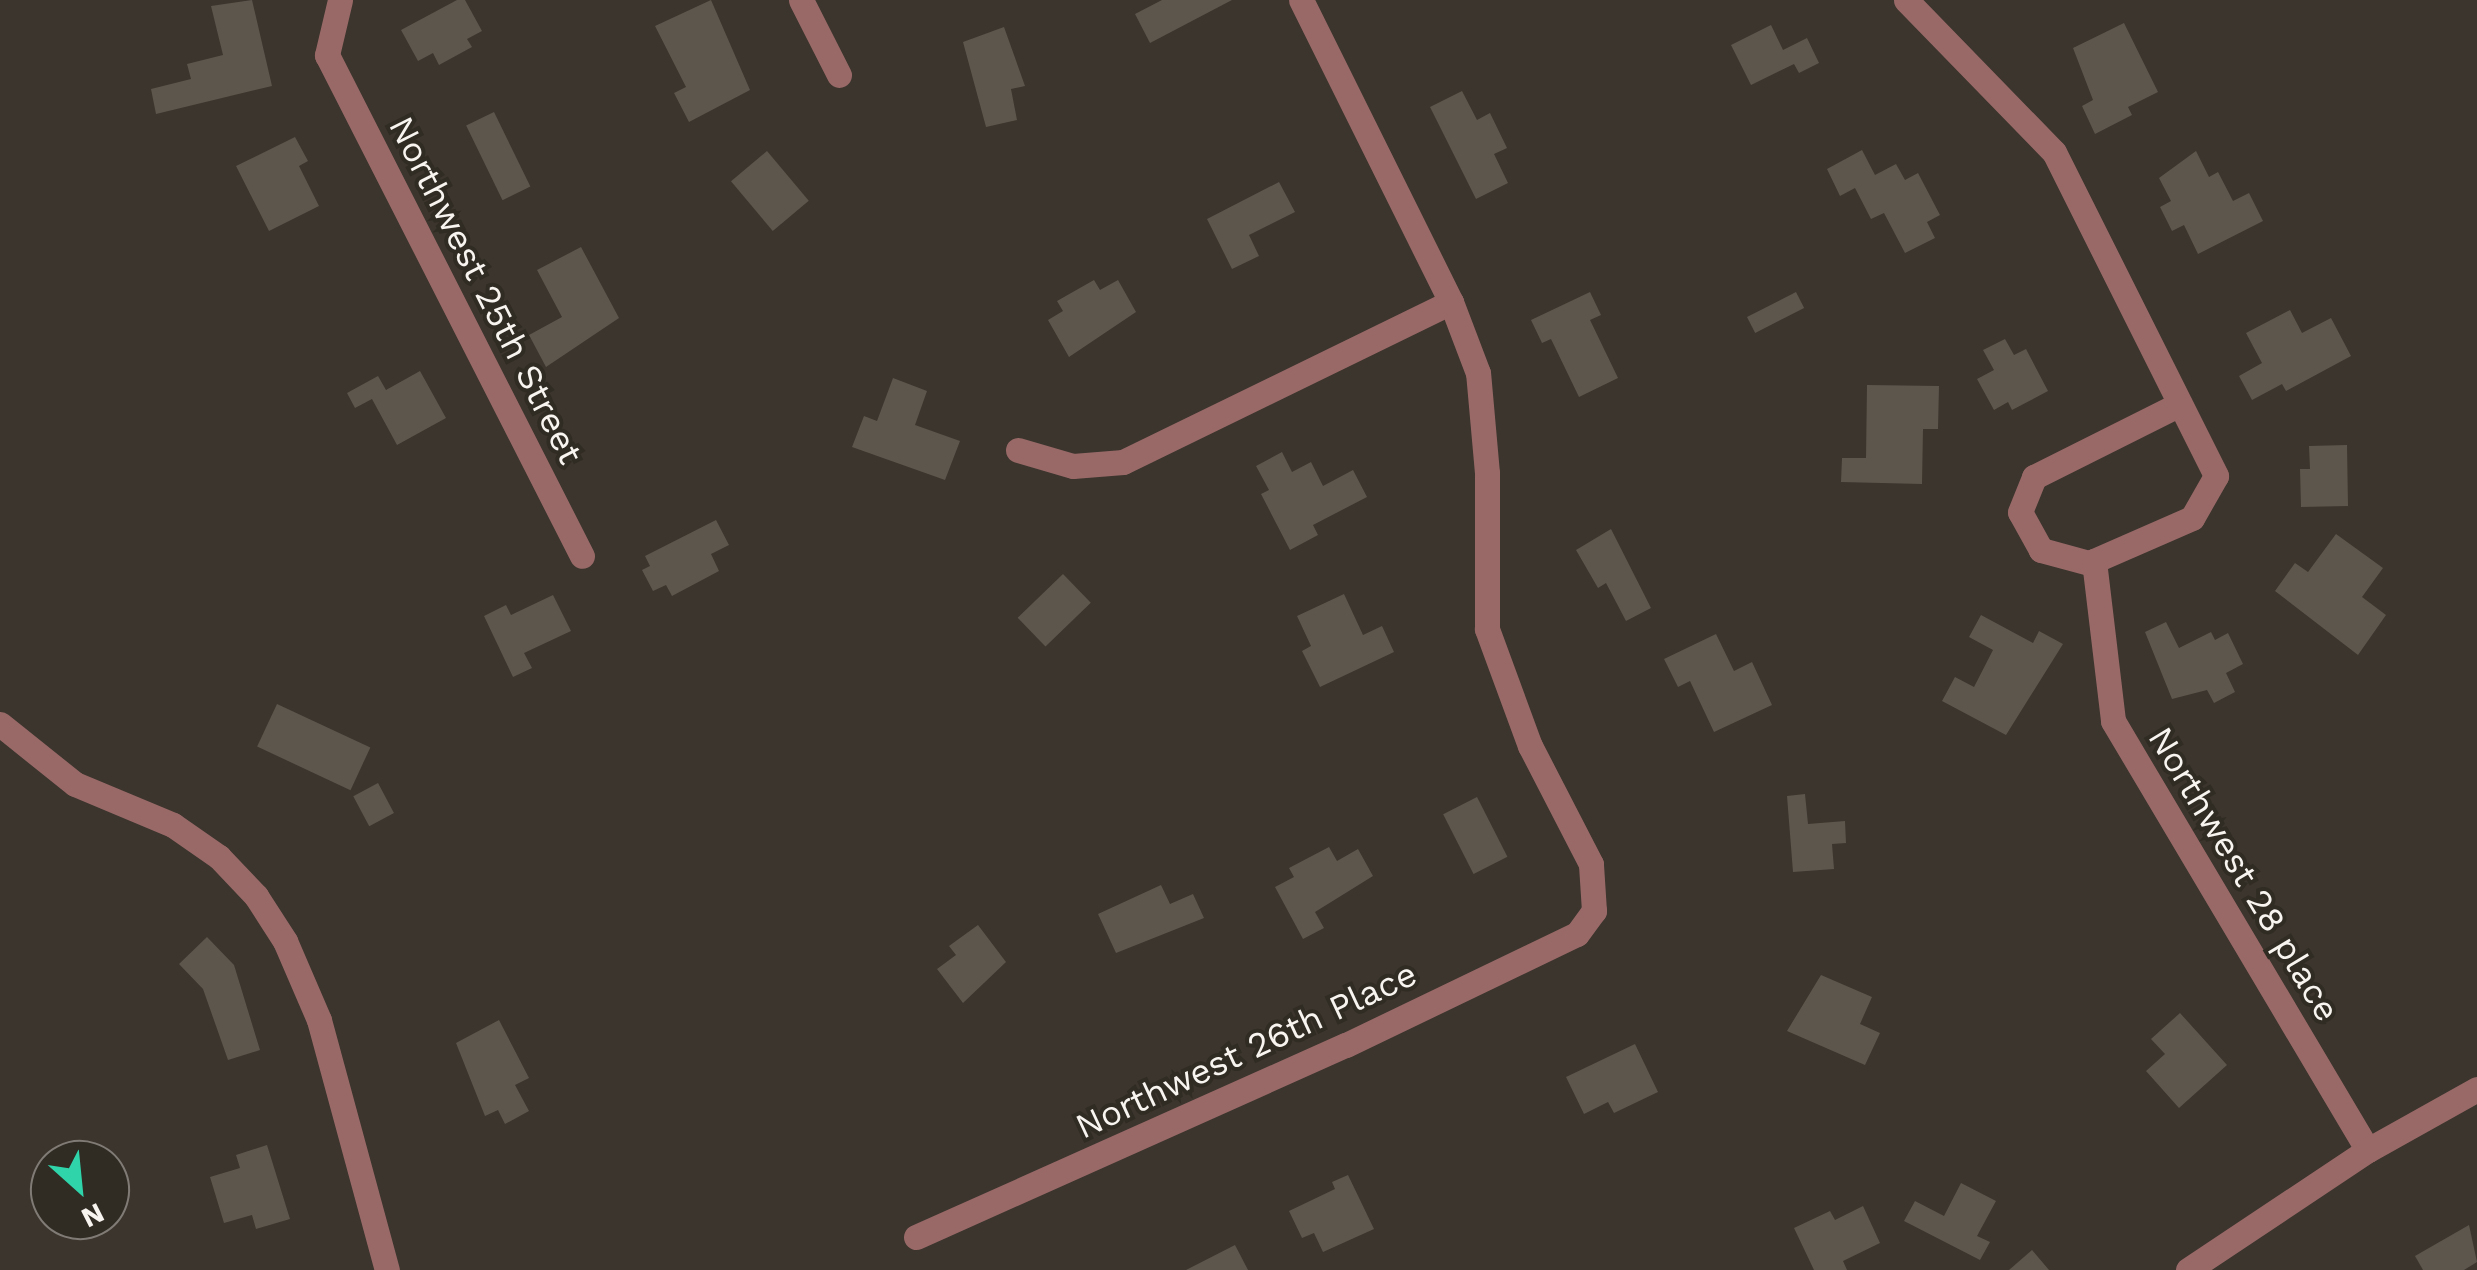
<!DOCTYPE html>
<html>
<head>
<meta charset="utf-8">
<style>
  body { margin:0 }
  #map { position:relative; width:2477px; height:1270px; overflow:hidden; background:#3b352d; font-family:"Work Sans",sans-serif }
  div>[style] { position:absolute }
  .building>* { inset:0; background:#5d564d; transform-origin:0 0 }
  .minor>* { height:25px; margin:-12.5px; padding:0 12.5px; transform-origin:12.5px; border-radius:12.5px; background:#996968 }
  span { translate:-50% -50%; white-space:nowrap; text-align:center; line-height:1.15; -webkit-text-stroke:8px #302b23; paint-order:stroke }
  .street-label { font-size:35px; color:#f8f4ef }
  .north { position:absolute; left:30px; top:1140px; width:100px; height:100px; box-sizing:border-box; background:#302b23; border:2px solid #807b75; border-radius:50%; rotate:153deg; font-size:28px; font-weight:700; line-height:40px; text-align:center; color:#f8f4ef }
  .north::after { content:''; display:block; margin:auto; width:35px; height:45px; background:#2fd4aa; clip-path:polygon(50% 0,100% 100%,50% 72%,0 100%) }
</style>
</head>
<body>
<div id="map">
  <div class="building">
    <i style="clip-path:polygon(252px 0,272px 86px,156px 114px,151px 89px,191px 79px,187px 64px,223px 55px,211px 6px)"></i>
    <i style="clip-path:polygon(457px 0,465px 0,482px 31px,467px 39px,472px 47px,439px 65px,433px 53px,418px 61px,401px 30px)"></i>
    <i style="clip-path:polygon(711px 0,750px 90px,689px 122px,674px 93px,686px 87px,655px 26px)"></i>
    <i style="clip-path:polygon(1162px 0,1232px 0,1150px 43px,1135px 14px)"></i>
    <i style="clip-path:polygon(2124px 23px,2158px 92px,2128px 107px,2132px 115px,2095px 134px,2082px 106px,2093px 100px,2073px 48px)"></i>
    <i style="clip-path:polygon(1771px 25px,1783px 50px,1807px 38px,1819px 63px,1799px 73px,1794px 64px,1751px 85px,1731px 45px)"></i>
    <i style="clip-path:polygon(1004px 27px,1025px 86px,1011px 89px,1017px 120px,986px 127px,963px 42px)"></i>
    <i style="clip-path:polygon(1462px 91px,1477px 120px,1490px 113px,1507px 148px,1494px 154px,1508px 183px,1476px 199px,1430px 107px)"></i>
    <i style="left:494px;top:112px;width:83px;height:31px;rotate:64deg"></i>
    <i style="clip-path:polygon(295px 137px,308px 161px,299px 166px,319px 206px,269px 231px,236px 166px)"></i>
    <i style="clip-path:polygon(1862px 150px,1875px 175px,1896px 164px,1905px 180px,1918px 173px,1940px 215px,1927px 222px,1935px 238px,1905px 253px,1884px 213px,1871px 219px,1855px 188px,1840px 196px,1827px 169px)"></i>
    <i style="left:767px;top:151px;width:65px;height:47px;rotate:50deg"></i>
    <i style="clip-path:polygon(2196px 151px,2209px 177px,2218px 172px,2233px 201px,2249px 193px,2263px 221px,2198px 254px,2184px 225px,2172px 231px,2160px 207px,2171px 201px,2159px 178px)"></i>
    <i style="clip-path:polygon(1279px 182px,1295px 212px,1249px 235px,1259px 256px,1232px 269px,1207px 219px)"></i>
    <i style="clip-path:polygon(581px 247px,619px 318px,546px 367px,529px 335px,562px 317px,537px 270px)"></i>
    <i style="clip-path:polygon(1094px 280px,1100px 290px,1118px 280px,1136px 312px,1069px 357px,1048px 320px,1063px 311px,1057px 301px)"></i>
    <i style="clip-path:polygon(1590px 292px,1601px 315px,1590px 320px,1618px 378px,1579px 397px,1551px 339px,1542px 343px,1531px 320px)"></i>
    <i style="left:1796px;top:292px;width:18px;height:55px;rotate:63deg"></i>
    <i style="clip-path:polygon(2290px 310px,2302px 333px,2331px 318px,2351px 356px,2286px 391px,2282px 384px,2252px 400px,2239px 376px,2262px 363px,2246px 333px)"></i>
    <i style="clip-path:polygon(2005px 339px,2014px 355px,2026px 349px,2048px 391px,2012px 410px,2008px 402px,1994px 410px,1977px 379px,1994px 370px,1983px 350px)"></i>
    <i style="clip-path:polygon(420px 371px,446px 418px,397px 445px,372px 399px,355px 408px,347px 393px,378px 376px,386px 390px)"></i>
    <i style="clip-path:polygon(893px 378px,927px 391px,915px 425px,960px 441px,945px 480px,852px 447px,864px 416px,877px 421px)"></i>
    <i style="clip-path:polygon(1867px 385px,1939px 386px,1938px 429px,1923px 429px,1922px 484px,1841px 482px,1842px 458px,1866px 458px)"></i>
    <i style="clip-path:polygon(2347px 445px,2348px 506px,2301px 507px,2300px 469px,2310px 469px,2309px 446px)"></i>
    <i style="clip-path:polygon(1282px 452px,1292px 472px,1311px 462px,1323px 486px,1353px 470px,1367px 497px,1313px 525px,1318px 535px,1290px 550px,1261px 494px,1269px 490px,1256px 466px)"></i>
    <i style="clip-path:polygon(716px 520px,729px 545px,711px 554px,719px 571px,672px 596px,666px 585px,653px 591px,642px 570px,650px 566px,645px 556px)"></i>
    <i style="clip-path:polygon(1611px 529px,1651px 608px,1626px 621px,1606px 583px,1598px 588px,1576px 550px)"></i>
    <i style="clip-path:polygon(2336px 534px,2383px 568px,2362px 597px,2386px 615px,2358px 655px,2275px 591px,2295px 563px,2308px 572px)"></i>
    <i style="left:1063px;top:574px;width:40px;height:63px;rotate:46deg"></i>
    <i style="clip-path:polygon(1344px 594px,1363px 635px,1382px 626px,1394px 652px,1320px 687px,1302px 651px,1311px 646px,1297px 616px)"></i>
    <i style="clip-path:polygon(553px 595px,571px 631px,524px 653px,532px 668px,513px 677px,484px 616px,506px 605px,511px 615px)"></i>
    <i style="clip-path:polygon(1981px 615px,2033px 643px,2039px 631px,2063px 644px,2006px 735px,1942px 701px,1955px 677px,1974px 687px,1993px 650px,1969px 637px)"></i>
    <i style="clip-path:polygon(2166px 622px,2179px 648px,2211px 632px,2215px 640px,2228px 633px,2243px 664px,2226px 673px,2235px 692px,2214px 703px,2207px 690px,2172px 699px,2145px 632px)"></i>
    <i style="clip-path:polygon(1716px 634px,1734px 671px,1752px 662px,1772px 705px,1714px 732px,1690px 681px,1678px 687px,1664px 659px)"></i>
    <i style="left:277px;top:704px;width:103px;height:47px;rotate:25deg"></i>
    <i style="left:378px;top:783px;width:34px;height:28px;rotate:62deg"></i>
    <i style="clip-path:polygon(1805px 794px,1808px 824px,1845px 821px,1846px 843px,1832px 844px,1834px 869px,1793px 872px,1787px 796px)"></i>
    <i style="left:1477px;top:797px;width:67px;height:38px;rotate:63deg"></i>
    <i style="clip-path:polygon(1329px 847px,1337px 861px,1358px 849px,1373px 876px,1315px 912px,1324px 928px,1303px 939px,1275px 887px,1294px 877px,1289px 868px)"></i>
    <i style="clip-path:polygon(1161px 885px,1170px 904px,1193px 894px,1204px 918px,1116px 953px,1098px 914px)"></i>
    <i style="clip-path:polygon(978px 925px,1006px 962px,963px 1003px,937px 969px,956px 955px,949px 946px)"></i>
    <i style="clip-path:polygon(207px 937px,234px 965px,260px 1050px,228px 1060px,203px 989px,179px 964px)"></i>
    <i style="clip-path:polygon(1821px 975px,1872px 997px,1860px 1024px,1880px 1033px,1865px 1065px,1787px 1031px)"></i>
    <i style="clip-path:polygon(2180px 1013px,2227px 1065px,2179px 1108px,2146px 1071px,2165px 1054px,2151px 1039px)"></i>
    <i style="clip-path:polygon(499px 1020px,529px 1078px,515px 1085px,529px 1111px,505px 1124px,498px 1110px,485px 1116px,456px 1043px)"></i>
    <i style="clip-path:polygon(1635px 1044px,1658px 1092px,1614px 1113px,1608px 1102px,1584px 1114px,1566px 1077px)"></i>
    <i style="clip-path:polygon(267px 1145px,290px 1219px,256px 1229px,252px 1215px,224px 1223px,210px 1177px,240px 1168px,236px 1155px)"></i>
    <i style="clip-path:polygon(1348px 1175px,1374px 1229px,1323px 1252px,1314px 1233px,1302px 1238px,1289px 1211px,1335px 1189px,1332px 1182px)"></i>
    <i style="clip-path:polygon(1961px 1183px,1996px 1201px,1977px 1236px,1990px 1242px,1980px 1260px,1904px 1221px,1915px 1201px,1944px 1216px)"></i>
    <i style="clip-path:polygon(1863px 1206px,1880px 1243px,1843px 1261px,1847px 1270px,1814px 1270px,1794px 1228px,1830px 1211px,1835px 1220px)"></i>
    <i style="clip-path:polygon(2469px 1225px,2477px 1262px,2464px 1270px,2423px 1270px,2415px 1256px)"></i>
    <i style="clip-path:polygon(1235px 1245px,1248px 1270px,1186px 1270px)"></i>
    <i style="clip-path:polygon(2032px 1250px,2049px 1270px,2009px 1270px)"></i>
  </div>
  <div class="minor">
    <i style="left:340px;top:0;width:57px;rotate:103.3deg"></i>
    <i style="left:327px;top:55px;width:562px;rotate:63.02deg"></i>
    <i style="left:801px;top:0;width:84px;rotate:63.1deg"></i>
    <i style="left:1906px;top:0;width:212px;rotate:45.8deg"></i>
    <i style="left:2054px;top:152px;width:362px;rotate:63.4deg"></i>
    <i style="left:2216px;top:476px;width:48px;rotate:119.7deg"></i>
    <i style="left:2192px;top:518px;width:112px;rotate:156.4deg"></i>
    <i style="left:2089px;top:563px;width:50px;rotate:-164.8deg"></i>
    <i style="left:2041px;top:550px;width:43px;rotate:-118.9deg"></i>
    <i style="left:2020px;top:512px;width:38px;rotate:-68deg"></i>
    <i style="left:2034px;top:477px;width:163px;rotate:-26.6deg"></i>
    <i style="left:1018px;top:450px;width:57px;rotate:16.2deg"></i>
    <i style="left:1073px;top:466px;width:50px;rotate:-4.6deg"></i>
    <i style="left:1123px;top:462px;width:365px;rotate:-26deg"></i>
    <i style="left:2094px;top:561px;width:161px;rotate:83.2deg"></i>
    <i style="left:2113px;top:721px;width:499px;rotate:59.3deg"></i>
    <i style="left:0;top:724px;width:96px;rotate:38.7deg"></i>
    <i style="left:75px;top:784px;width:106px;rotate:22.7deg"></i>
    <i style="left:173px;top:825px;width:56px;rotate:34.8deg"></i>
    <i style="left:219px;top:857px;width:54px;rotate:46.5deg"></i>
    <i style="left:256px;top:896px;width:54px;rotate:57.2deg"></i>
    <i style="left:285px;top:941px;width:86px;rotate:66.7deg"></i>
    <i style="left:319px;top:1020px;width:259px;rotate:74.8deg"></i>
    <i style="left:916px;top:1237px;width:471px;rotate:-24.1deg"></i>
    <i style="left:1346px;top:1045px;width:256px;rotate:-25.7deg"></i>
    <i style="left:1577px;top:934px;width:29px;rotate:-54deg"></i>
    <i style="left:1594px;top:911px;width:47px;rotate:-93.7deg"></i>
    <i style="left:1591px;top:864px;width:133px;rotate:-117.3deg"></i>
    <i style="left:1530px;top:746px;width:125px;rotate:-110.2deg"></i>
    <i style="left:1487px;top:629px;width:156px;rotate:-90deg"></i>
    <i style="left:1487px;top:473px;width:100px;rotate:-95.1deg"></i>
    <i style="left:1478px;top:373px;width:76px;rotate:-110.8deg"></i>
    <i style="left:1451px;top:302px;width:337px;rotate:-116.4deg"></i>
    <i style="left:2188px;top:1270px;width:216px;rotate:-33.7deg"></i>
    <i style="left:2368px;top:1150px;width:125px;rotate:-29.2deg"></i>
  </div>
  <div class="street-label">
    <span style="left:486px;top:290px;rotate:63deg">Northwest 25th Street</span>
    <span style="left:2244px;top:874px;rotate:59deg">Northwest 28 place</span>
    <span style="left:1246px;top:1050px;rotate:-25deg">Northwest 26th Place</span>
  </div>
  <div class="north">N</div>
</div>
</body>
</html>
